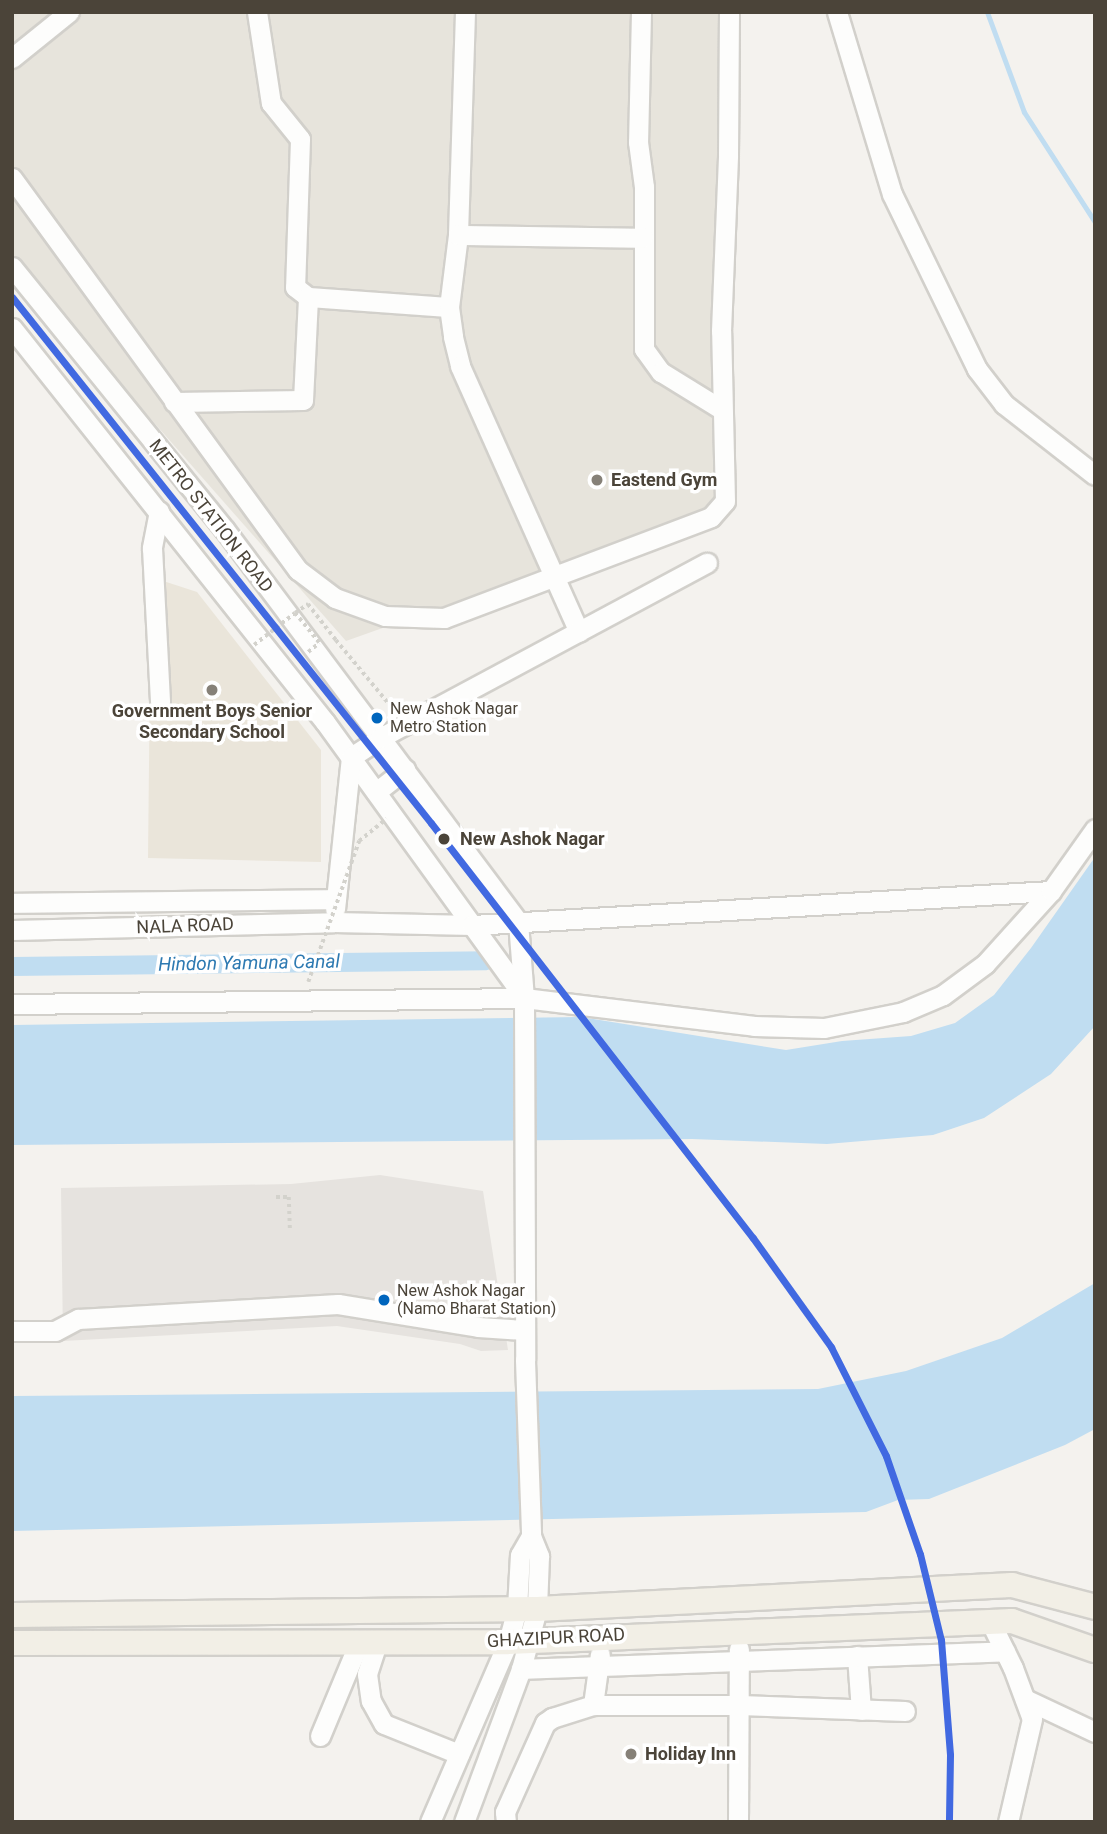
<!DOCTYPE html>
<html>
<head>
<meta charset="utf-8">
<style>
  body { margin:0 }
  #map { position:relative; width:1107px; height:1834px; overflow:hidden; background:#f4f2ee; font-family:Roboto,sans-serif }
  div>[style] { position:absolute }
  .residential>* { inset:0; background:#e7e4dc }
  .education>* { inset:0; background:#eae5da }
  .parking>* { inset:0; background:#e6e3df }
  .water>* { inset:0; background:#c0ddf1 }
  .stream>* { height:5px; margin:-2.5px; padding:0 2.5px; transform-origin:2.5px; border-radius:2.5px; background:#c0ddf1 }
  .canal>* { height:19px; margin:-9.5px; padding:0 9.5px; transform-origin:9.5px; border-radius:9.5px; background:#c0ddf1 }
  .path>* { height:3.5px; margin-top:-1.75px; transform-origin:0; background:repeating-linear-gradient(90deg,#d3d2cc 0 3.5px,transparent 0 7px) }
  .roads { filter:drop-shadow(2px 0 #d2d0cb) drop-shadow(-2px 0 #d2d0cb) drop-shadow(0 2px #d2d0cb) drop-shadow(0 -2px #d2d0cb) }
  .minor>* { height:19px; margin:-9.5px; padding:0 9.5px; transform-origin:9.5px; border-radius:9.5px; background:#fdfdfc }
  .major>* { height:24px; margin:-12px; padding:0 12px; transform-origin:12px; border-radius:12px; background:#f2efe6 }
  .path-bridge>* { height:3.5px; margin-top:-1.75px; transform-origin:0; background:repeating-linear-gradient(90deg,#d3d2cc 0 3.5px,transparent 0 7px) }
  .metro-1>* { height:7px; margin:-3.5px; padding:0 3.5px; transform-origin:3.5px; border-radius:3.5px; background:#4169e1 }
  .dots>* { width:19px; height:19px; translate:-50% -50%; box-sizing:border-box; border:4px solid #fff; border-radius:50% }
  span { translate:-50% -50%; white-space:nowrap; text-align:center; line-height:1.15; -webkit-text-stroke:7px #fff; paint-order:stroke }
  .bus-label { font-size:16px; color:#4b4439 }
  .left { translate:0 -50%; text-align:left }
  .poi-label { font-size:18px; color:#4b4439; font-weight:700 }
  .street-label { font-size:18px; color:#4b4439 }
  .stop-label { font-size:18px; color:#4b4439; font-weight:700 }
  .water-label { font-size:19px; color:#2e7ab2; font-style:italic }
  .frame { position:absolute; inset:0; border:14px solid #4b4439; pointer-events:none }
</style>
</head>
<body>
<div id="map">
  <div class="residential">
    <i style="clip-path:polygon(12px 12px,738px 12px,717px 509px,346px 641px,12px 261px)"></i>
  </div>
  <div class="education">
    <i style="clip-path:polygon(151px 577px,197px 592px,321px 750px,321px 862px,148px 858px)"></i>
  </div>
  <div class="parking">
    <i style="clip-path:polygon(380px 1175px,483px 1191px,508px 1350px,481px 1351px,460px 1344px,337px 1326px,63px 1341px,61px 1188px,291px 1184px)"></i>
  </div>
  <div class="water">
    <i style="clip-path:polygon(1095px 857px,1095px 1026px,1051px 1074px,984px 1118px,933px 1135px,827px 1144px,692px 1139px,12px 1145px,12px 1025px,581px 1017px,786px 1050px,842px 1041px,911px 1036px,955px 1023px,994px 995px,1031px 948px)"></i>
    <i style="clip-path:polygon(1095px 1283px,1095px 1429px,1065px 1445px,929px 1499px,898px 1500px,866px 1512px,12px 1531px,12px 1396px,818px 1389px,906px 1371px,1002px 1338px)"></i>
  </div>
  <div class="stream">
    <i style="left:987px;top:12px;width:107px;rotate:69.7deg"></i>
    <i style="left:1024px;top:112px;width:131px;rotate:57.2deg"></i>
  </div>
  <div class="canal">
    <i style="left:12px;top:966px;width:474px;rotate:-0.7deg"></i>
  </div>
  <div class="path">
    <i style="left:336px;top:640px;width:92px;rotate:50.3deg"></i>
    <i style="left:276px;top:1197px;width:13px"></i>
    <i style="left:289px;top:1197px;width:33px;rotate:88deg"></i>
  </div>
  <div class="roads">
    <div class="minor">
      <i style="left:257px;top:12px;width:92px;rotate:81.3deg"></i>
      <i style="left:271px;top:103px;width:46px;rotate:51.1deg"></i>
      <i style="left:300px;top:139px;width:148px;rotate:91.9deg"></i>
      <i style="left:295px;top:287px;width:16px;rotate:38deg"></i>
      <i style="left:308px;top:297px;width:141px;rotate:4.1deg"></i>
      <i style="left:465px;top:12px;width:223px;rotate:91.8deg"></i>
      <i style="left:458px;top:235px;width:73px;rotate:97.1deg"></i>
      <i style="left:449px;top:307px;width:30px;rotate:82deg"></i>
      <i style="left:453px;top:337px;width:30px;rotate:76deg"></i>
      <i style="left:460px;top:366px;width:291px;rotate:65.9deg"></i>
      <i style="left:641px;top:12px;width:130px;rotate:91.3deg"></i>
      <i style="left:638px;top:142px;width:45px;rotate:82.4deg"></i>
      <i style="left:644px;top:187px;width:162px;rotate:90deg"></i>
      <i style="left:644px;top:349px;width:29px;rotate:54deg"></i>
      <i style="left:661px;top:372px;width:70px;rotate:31.7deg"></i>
      <i style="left:837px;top:12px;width:190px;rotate:73.2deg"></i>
      <i style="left:892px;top:194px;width:195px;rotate:64.1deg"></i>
      <i style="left:977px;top:369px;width:44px;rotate:52.4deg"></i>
      <i style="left:1004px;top:404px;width:115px;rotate:38deg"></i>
      <i style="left:12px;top:58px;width:73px;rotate:-38.9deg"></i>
      <i style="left:12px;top:178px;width:485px;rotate:53.9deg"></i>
      <i style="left:298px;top:570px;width:46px;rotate:37.1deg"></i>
      <i style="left:335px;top:598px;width:53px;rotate:19.8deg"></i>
      <i style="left:385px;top:616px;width:59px;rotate:1.9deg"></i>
      <i style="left:444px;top:618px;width:285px;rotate:-20.7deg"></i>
      <i style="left:711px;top:517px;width:21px;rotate:-49deg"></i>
      <i style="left:725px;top:501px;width:170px;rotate:-91.3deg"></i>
      <i style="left:721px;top:331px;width:176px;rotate:-87.7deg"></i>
      <i style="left:728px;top:155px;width:143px;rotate:-89.6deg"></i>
      <i style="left:458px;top:235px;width:185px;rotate:0.9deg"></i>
      <i style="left:12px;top:267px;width:338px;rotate:51deg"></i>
      <i style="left:225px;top:530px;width:489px;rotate:53.2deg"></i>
      <i style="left:518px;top:922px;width:76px;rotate:85.5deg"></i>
      <i style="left:524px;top:998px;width:362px;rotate:89.8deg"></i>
      <i style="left:525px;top:1360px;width:176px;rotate:88deg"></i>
      <i style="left:531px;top:1536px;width:22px;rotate:68deg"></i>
      <i style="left:539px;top:1556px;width:53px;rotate:92.2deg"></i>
      <i style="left:537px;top:1609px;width:62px;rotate:104.9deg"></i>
      <i style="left:521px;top:1669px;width:163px;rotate:110.4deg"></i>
      <i style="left:12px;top:328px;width:503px;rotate:51.54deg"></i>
      <i style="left:325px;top:722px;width:339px;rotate:54.1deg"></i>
      <i style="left:174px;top:402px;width:129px;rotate:-0.9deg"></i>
      <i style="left:303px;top:400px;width:103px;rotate:-87.2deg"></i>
      <i style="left:159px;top:511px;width:38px;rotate:101deg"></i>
      <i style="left:152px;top:548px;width:154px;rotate:87deg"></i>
      <i style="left:351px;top:757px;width:35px;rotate:-33deg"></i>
      <i style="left:380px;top:738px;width:371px;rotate:-28.2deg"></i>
      <i style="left:376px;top:792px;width:37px;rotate:-38deg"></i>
      <i style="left:12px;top:903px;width:324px;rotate:-0.7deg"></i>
      <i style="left:335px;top:909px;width:153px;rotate:-84deg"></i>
      <i style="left:12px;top:930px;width:322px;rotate:-1.4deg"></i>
      <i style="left:334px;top:922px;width:138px;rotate:1.2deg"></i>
      <i style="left:472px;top:925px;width:580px;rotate:-3.36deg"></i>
      <i style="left:12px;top:1004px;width:512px;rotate:-0.67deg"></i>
      <i style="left:524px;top:998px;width:232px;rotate:6.9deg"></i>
      <i style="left:754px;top:1026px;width:70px;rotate:1.6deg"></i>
      <i style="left:824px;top:1028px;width:81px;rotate:-11.4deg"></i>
      <i style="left:903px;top:1012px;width:43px;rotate:-23deg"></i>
      <i style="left:943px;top:995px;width:52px;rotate:-36.4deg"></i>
      <i style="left:985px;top:964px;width:98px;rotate:-47.9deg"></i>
      <i style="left:1051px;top:891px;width:76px;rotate:-54.6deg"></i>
      <i style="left:12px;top:1331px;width:43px"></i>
      <i style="left:55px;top:1331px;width:26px;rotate:-28deg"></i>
      <i style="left:78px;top:1319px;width:260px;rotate:-3.3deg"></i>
      <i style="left:338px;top:1304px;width:142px;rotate:9.3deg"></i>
      <i style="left:478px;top:1327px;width:47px;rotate:3.7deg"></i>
      <i style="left:990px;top:1621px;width:52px;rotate:63.9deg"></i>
      <i style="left:1013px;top:1668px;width:54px;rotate:69.6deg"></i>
      <i style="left:1032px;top:1719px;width:106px;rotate:103.1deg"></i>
      <i style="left:378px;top:1640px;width:36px;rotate:108deg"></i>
      <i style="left:367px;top:1674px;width:27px;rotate:82deg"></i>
      <i style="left:371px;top:1701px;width:26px;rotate:61deg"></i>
      <i style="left:384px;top:1724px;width:81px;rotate:21.8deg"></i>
      <i style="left:857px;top:1656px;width:54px;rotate:85.8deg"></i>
      <i style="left:521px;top:1669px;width:484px;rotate:-2.1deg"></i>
      <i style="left:1025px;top:1699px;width:77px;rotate:25.2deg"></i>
      <i style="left:593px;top:1705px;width:51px;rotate:-82.2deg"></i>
      <i style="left:320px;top:1736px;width:104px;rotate:-67.4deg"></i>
      <i style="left:430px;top:1822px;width:196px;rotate:-66.6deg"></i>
      <i style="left:508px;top:1642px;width:35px;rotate:-75deg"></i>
      <i style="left:517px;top:1608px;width:53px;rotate:-86.8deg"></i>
      <i style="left:520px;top:1555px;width:22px;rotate:-60deg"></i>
      <i style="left:506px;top:1822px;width:10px;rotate:-96deg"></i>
      <i style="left:505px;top:1812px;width:98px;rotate:-65.8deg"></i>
      <i style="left:545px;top:1723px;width:9px;rotate:-36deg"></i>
      <i style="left:552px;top:1718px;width:43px;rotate:-17.6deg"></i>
      <i style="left:593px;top:1705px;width:147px"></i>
      <i style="left:740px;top:1705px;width:165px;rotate:2.1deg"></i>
      <i style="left:738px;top:1822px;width:173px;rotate:-89.7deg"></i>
    </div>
    <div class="major">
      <i style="left:12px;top:1615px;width:525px;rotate:-0.65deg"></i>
      <i style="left:537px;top:1609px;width:476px;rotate:-2.9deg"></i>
      <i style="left:1012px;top:1585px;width:86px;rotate:14.8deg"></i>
      <i style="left:12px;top:1643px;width:496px;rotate:-0.1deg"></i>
      <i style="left:508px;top:1642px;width:504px;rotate:-2.39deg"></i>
      <i style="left:1012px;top:1621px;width:88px;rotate:19.3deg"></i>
    </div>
  </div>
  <div class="path-bridge">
    <i style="left:254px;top:645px;width:52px;rotate:-38deg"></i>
    <i style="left:308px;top:652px;width:14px;rotate:-39deg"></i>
    <i style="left:319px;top:643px;width:38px;rotate:-129deg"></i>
    <i style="left:295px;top:613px;width:16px;rotate:-35deg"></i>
    <i style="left:308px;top:604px;width:46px;rotate:52.1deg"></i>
    <i style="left:308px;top:982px;width:150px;rotate:-70.1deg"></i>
    <i style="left:359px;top:841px;width:35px;rotate:-39deg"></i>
  </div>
  <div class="metro-1">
    <i style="left:12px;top:297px;width:672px;rotate:51.46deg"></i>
    <i style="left:431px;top:823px;width:525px;rotate:52.19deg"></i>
    <i style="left:753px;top:1238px;width:134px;rotate:54.4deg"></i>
    <i style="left:831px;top:1347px;width:122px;rotate:63.2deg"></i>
    <i style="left:886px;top:1456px;width:104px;rotate:70.9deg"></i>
    <i style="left:920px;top:1554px;width:89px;rotate:76.3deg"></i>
    <i style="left:941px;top:1640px;width:115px;rotate:85.5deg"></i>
    <i style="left:950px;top:1755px;width:67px;rotate:90.9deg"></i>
  </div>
  <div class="dots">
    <i style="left:597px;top:480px;background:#868178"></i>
    <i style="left:212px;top:690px;background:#868178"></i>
    <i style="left:377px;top:718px;background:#0065bd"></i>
    <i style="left:444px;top:839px;background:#4b4439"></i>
    <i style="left:384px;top:1300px;background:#0065bd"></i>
    <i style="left:631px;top:1754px;background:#868178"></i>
  </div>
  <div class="bus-label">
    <span class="left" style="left:390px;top:718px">New Ashok Nagar<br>Metro Station</span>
    <span class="left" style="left:397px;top:1300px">New Ashok Nagar<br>(Namo Bharat Station)</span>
  </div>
  <div class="poi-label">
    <span class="left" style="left:611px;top:480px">Eastend Gym</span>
    <span style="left:212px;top:722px">Government Boys Senior<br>Secondary School</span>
    <span class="left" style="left:645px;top:1754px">Holiday Inn</span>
  </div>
  <div class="street-label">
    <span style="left:211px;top:516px;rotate:52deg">METRO STATION ROAD</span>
    <span style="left:185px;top:926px;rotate:-2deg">NALA ROAD</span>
    <span style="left:556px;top:1638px;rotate:-3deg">GHAZIPUR ROAD</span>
  </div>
  <div class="stop-label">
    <span class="left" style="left:460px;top:839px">New Ashok Nagar</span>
  </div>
  <div class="water-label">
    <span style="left:249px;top:963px;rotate:-1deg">Hindon Yamuna Canal</span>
  </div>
  <div class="frame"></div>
</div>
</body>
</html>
